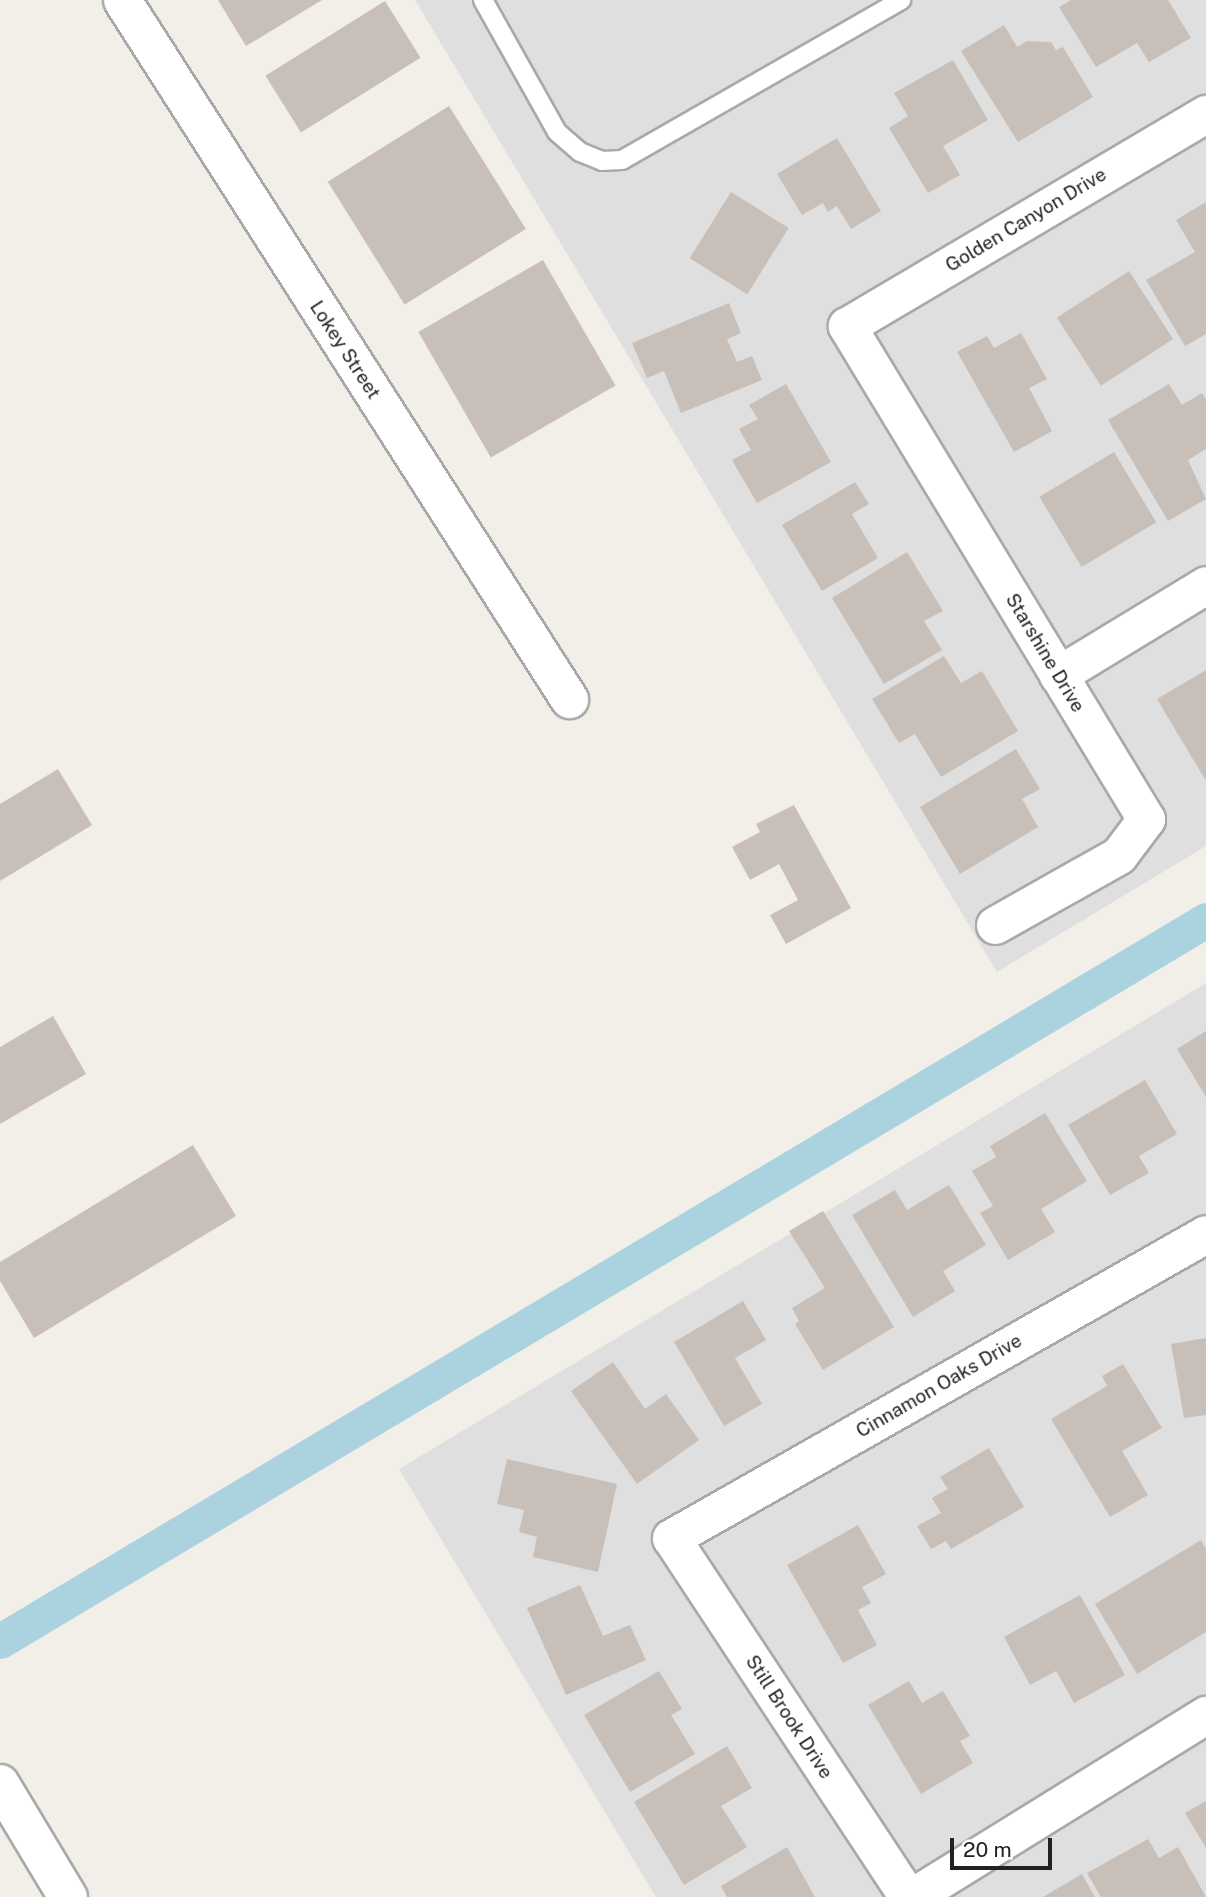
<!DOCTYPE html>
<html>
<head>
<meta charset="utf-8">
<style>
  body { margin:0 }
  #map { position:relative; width:1206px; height:1897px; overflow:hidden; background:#f2efe9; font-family:"Public Sans",sans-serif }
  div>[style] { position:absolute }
  .residential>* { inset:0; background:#e0dfdf }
  .canal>* { height:35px; margin:-17.5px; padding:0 17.5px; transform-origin:17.5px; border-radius:17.5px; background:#aad3df }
  .building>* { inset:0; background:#c7bfb8; transform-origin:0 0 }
  .roads { filter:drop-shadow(2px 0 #a9a9a9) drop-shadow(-2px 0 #a9a9a9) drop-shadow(0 2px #a9a9a9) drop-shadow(0 -2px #a9a9a9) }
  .service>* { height:18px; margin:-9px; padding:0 9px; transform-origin:9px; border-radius:9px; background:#fff }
  .minor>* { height:37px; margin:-18.5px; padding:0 18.5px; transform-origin:18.5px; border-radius:18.5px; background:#fff }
  .tertiary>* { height:38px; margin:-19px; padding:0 19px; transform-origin:19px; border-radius:19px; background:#fff }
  span { translate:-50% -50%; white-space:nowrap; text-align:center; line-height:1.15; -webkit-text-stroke:5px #fff; paint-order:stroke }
  .street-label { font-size:19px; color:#222 }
  .scale { position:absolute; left:950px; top:1838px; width:102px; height:32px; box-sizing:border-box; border:4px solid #222; border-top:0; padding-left:9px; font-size:21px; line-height:24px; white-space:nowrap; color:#222; -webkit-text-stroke:5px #fff; paint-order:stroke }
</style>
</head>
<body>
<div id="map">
  <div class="residential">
    <i style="clip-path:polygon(415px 0,1206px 0,1206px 846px,997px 972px)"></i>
    <i style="clip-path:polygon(1206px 983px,1206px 1897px,656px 1897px,399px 1469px)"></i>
  </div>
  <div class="canal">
    <i style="left:0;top:1641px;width:1405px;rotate:-30.87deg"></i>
  </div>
  <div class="building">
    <i style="clip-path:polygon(218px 0,322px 0,246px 46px)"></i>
    <i style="clip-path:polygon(1071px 0,1168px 0,1191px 38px,1149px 62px,1137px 43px,1096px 67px,1059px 7px)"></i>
    <i style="left:385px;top:1px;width:67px;height:141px;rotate:58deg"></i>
    <i style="clip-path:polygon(1004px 25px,1017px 47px,1027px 41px,1051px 42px,1056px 50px,1063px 47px,1093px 97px,1018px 142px,961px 51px)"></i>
    <i style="clip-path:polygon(953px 60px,988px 120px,943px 146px,960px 175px,928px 193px,889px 128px,908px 116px,894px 93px)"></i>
    <i style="left:449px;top:106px;width:145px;height:143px;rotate:58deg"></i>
    <i style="clip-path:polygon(837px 138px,881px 211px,851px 229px,837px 206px,828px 212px,823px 203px,802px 215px,777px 174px)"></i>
    <i style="left:731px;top:192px;width:68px;height:78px;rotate:32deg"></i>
    <i style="clip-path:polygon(1206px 202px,1206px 334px,1185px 346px,1146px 280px,1195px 252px,1176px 220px)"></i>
    <i style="left:543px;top:260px;width:145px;height:144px;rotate:60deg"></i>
    <i style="left:1129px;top:271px;width:81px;height:86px;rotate:57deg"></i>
    <i style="clip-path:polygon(729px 303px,741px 333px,727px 339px,737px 362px,752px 356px,762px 380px,681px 413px,664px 371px,647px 378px,632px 343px)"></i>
    <i style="clip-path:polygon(1021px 333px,1047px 379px,1029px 388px,1052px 431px,1014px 452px,957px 352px,987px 336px,994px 348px)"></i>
    <i style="clip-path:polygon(786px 384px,831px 462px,757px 503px,732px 460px,751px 450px,739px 429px,758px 419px,749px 405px)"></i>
    <i style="clip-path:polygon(1169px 384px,1182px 405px,1202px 393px,1206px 399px,1206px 449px,1188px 460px,1206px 499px,1168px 521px,1108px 420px)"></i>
    <i style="left:1114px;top:452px;width:82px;height:87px;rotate:59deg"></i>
    <i style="clip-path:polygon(855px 482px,869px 504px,852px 514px,878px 558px,822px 591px,782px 525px)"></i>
    <i style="clip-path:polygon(907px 552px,943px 611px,924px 621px,942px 650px,884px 684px,832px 598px)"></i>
    <i style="clip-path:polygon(944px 656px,961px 683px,982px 671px,1018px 731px,941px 777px,915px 734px,899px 743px,872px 699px)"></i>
    <i style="clip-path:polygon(1206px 670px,1206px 781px,1157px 699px)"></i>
    <i style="clip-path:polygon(1016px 749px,1040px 789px,1022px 799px,1038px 827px,960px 874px,920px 807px)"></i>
    <i style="clip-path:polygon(58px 769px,92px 825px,0 881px,0 804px)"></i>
    <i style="clip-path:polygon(794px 805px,851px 908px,786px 944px,770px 915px,798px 900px,779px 864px,750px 880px,732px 847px,760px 832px,756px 824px)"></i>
    <i style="clip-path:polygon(53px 1016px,86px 1074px,0 1124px,0 1047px)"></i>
    <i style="clip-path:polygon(1206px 1031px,1206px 1097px,1177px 1049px)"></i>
    <i style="clip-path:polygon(1145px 1080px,1177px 1134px,1139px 1156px,1149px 1173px,1110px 1195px,1068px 1125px)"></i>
    <i style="clip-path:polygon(1045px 1113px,1087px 1181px,1041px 1209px,1055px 1232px,1008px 1260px,980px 1213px,993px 1206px,972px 1171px,996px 1157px,990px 1146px)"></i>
    <i style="clip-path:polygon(193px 1145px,236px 1216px,34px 1338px,0 1281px,0 1262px)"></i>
    <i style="clip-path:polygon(949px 1185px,986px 1245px,943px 1271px,955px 1291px,913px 1317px,852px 1215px,895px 1190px,907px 1210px)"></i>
    <i style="clip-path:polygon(823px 1211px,894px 1327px,823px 1370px,795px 1324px,799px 1321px,792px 1308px,825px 1288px,789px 1231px)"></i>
    <i style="clip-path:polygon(743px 1301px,766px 1340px,735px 1358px,762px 1404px,724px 1426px,674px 1342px)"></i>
    <i style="clip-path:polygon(1206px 1338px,1206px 1415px,1184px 1418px,1171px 1344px)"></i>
    <i style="clip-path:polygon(613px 1362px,645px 1409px,666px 1394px,699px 1440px,637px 1484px,571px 1391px)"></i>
    <i style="clip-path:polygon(1123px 1364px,1162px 1428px,1122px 1451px,1148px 1495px,1110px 1517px,1051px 1419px,1107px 1386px,1102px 1376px)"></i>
    <i style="clip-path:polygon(989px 1448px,1024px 1507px,951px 1549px,946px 1541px,931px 1549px,917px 1526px,941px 1513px,932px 1498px,948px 1489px,940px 1477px)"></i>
    <i style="clip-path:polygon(507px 1459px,617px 1484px,598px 1572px,533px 1557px,537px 1537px,519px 1532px,524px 1510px,497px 1504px)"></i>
    <i style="clip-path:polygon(858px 1525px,886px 1574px,862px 1587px,871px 1603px,858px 1610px,877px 1645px,843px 1663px,787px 1565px)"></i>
    <i style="clip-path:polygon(1201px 1540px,1206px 1549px,1206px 1632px,1137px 1674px,1095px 1604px)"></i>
    <i style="clip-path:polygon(580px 1585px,603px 1636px,630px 1625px,646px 1660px,566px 1695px,527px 1608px)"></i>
    <i style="clip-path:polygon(1080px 1595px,1125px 1675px,1074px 1703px,1056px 1671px,1030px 1685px,1004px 1637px)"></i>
    <i style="clip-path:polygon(659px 1671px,682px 1709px,671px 1715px,695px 1754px,630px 1792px,584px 1715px)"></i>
    <i style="clip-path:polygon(909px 1681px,922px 1703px,943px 1691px,970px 1736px,960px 1741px,973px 1763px,921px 1794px,868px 1705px)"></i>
    <i style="clip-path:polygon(727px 1746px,752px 1788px,721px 1806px,747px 1847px,684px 1885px,634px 1802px)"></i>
    <i style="clip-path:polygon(1206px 1801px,1206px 1848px,1185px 1813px)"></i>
    <i style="clip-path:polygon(1148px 1839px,1159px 1858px,1178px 1847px,1206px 1897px,1101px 1897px,1087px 1873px)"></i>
    <i style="clip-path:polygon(787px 1847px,815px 1897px,727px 1897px,721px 1886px)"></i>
    <i style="clip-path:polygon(1082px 1874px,1095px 1897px,1043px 1897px)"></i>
  </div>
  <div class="roads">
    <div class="service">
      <i style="left:483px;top:0;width:151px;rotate:60.7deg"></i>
      <i style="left:557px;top:132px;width:30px;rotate:41deg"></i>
      <i style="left:580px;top:152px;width:24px;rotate:22deg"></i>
      <i style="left:602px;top:161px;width:20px;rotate:-3deg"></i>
      <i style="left:622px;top:160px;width:322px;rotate:-29.8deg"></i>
    </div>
    <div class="minor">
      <i style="left:122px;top:0;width:830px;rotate:57.4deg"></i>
      <i style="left:1058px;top:675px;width:173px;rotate:-31.3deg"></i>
      <i style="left:995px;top:925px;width:142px;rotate:-29.4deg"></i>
      <i style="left:1119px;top:855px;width:45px;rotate:-53.1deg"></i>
      <i style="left:1146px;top:819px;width:577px;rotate:-121.24deg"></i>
      <i style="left:847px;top:326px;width:417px;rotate:-30.6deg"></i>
      <i style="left:908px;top:1897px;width:430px;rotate:-123.4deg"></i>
      <i style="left:671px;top:1538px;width:615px;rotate:-29.61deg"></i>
      <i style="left:912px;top:1897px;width:346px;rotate:-31.8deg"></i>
    </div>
    <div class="tertiary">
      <i style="left:0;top:1784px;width:132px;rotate:59deg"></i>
    </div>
  </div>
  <div class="street-label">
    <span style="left:1026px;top:220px;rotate:-31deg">Golden Canyon Drive</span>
    <span style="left:345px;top:350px;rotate:57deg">Lokey Street</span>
    <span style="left:1045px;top:653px;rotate:59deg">Starshine Drive</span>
    <span style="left:939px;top:1386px;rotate:-30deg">Cinnamon Oaks Drive</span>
    <span style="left:789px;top:1717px;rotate:57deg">Still Brook Drive</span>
  </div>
  <div class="scale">20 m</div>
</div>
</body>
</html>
